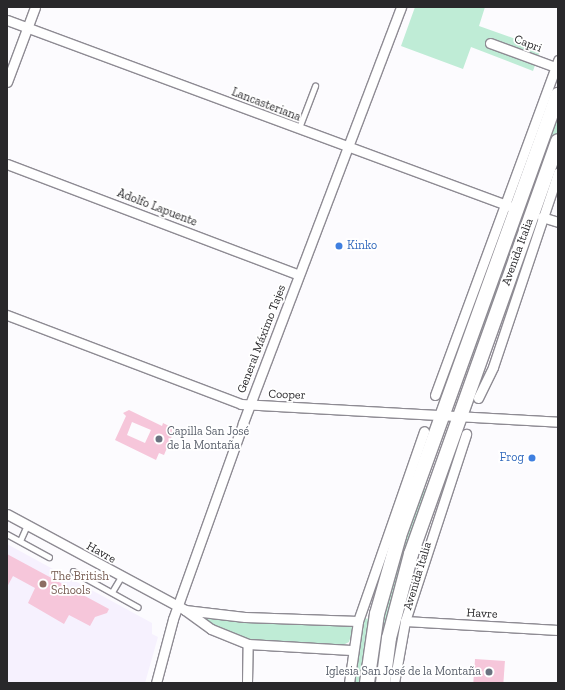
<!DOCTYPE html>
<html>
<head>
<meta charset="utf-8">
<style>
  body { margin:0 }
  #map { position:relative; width:565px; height:690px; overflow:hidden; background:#fcfbfe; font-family:"Zilla Slab",serif }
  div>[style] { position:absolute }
  .built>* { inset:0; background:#f6f1fe }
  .green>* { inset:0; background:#bfecd6 }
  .building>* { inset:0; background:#f6c6da; transform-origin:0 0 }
  .roads { filter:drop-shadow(1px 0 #8e8b93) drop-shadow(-1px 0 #8e8b93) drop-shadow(0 1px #8e8b93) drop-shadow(0 -1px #8e8b93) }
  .lane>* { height:4.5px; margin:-2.25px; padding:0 2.25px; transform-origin:2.25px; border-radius:2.25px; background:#fff }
  .street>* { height:9px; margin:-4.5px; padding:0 4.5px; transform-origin:4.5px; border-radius:4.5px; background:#fff }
  .primary>* { height:14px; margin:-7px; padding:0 7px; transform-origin:7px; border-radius:7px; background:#fff }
  .dots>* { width:11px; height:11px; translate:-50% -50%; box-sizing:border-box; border:2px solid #fff; border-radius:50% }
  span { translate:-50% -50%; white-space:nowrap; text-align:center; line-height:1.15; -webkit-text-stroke:3.5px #fff; paint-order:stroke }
  .street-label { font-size:12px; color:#29282b }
  .shop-label { font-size:12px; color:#366cbe }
  .left { translate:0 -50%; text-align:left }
  .right { translate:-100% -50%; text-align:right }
  .worship-label { font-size:12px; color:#5b616d }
  .education-label { font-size:12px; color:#785e54 }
  .frame { position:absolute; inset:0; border:8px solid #29282b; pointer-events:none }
</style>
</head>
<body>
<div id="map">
  <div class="built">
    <i style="clip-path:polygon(7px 544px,152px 623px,152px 634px,158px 637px,145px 683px,7px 683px)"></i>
  </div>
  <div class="green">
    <i style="clip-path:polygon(415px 7px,485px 7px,479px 26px,541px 48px,533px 71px,471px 47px,463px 69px,401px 46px)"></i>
    <i style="clip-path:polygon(558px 108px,558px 130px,471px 359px,470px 357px)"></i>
    <i style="clip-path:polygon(423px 488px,427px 490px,379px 683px,372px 683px,391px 579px)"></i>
    <i style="clip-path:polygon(196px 615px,351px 625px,353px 629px,349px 642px,343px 645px,249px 640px,211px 626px)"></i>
    <i style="clip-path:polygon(370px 618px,362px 683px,353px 683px,355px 647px,365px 619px)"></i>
  </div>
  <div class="building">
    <i style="clip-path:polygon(evenodd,129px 410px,162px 426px,163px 423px,175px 429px,164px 455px,159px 453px,156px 460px,115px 440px,126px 416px,123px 413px,129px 410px,132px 422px,151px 430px,145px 443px,127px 435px,132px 422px)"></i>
    <i style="clip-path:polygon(7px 554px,109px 609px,107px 613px,95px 617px,90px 626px,69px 615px,64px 624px,28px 603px,35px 588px,13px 576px,7px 587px)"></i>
    <i style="left:475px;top:659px;width:30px;height:24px;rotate:4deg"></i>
  </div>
  <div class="roads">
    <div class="lane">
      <i style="left:299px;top:128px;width:45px;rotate:-69.1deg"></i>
      <i style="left:7px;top:534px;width:48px;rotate:28.7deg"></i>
      <i style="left:20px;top:541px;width:17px;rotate:-66deg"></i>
      <i style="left:73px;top:571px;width:74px;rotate:29deg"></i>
      <i style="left:112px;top:592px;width:17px;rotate:-59deg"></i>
    </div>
    <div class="street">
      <i style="left:7px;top:20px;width:544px;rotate:20.33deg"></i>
      <i style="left:490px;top:43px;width:72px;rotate:20.2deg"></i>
      <i style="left:7px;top:82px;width:80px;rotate:-69.5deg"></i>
      <i style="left:7px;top:164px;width:312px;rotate:20.8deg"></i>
      <i style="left:542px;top:217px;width:17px;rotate:17deg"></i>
      <i style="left:7px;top:315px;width:250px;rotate:20.8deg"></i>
      <i style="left:241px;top:404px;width:318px;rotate:3.2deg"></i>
      <i style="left:435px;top:395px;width:357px;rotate:-69.8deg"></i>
      <i style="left:478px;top:398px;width:34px;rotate:-64deg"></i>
      <i style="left:493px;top:367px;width:205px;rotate:-71.5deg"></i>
      <i style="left:7px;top:514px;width:202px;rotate:28.3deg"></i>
      <i style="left:185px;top:610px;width:60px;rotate:6.7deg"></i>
      <i style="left:245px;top:617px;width:113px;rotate:2deg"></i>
      <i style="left:185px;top:610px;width:32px;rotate:36deg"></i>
      <i style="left:211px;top:629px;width:40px;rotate:22deg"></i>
      <i style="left:248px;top:644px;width:103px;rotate:3.3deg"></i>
      <i style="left:405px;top:621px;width:153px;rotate:3.4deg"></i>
      <i style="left:156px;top:683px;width:66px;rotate:-75.1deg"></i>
      <i style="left:173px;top:619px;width:208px;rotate:-70.3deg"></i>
      <i style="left:243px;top:423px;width:445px;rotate:-69.2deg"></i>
      <i style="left:247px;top:683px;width:39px;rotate:-89deg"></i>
      <i style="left:349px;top:683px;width:63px;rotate:-81.7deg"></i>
      <i style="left:358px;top:621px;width:201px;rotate:-70.8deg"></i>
      <i style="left:394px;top:683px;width:63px;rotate:-79.9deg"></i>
      <i style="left:405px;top:621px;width:197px;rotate:-71.9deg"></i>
    </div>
    <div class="primary">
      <i style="left:367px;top:683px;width:70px;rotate:-81.8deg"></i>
      <i style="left:377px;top:614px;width:81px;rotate:-74.2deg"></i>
      <i style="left:399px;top:536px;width:469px;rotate:-70.2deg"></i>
      <i style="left:383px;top:683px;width:45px;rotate:-82.4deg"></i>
      <i style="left:389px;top:638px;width:87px;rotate:-75.3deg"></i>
      <i style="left:411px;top:554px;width:438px;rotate:-70.4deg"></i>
    </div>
  </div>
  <div class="dots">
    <i style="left:339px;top:246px;background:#3f7fe0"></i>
    <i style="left:159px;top:439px;background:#6b7280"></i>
    <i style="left:532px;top:458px;background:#3f7fe0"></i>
    <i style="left:43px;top:584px;background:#8d6e63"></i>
    <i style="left:489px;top:672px;background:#6b7280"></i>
  </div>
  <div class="street-label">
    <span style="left:528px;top:44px;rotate:21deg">Capri</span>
    <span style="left:266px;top:105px;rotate:21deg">Lancasteriana</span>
    <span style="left:157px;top:208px;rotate:21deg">Adolfo Lapuente</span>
    <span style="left:518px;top:252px;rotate:-70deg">Avenida Italia</span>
    <span style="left:262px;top:339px;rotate:-69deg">General Máximo Tajes</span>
    <span style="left:287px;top:395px;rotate:2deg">Cooper</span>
    <span style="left:101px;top:553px;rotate:29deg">Havre</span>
    <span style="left:418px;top:576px;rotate:-73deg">Avenida Italia</span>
    <span style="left:482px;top:614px;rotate:3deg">Havre</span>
  </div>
  <div class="shop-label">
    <span class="left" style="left:347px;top:246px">Kinko</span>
    <span class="right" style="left:524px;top:458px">Frog</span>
  </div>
  <div class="worship-label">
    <span class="left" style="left:167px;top:439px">Capilla San José<br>de la Montaña</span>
    <span class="right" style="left:481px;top:672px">Iglesia San José de la Montaña</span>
  </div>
  <div class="education-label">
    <span class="left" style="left:51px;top:584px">The British<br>Schools</span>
  </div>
  <div class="frame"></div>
</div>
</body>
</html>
